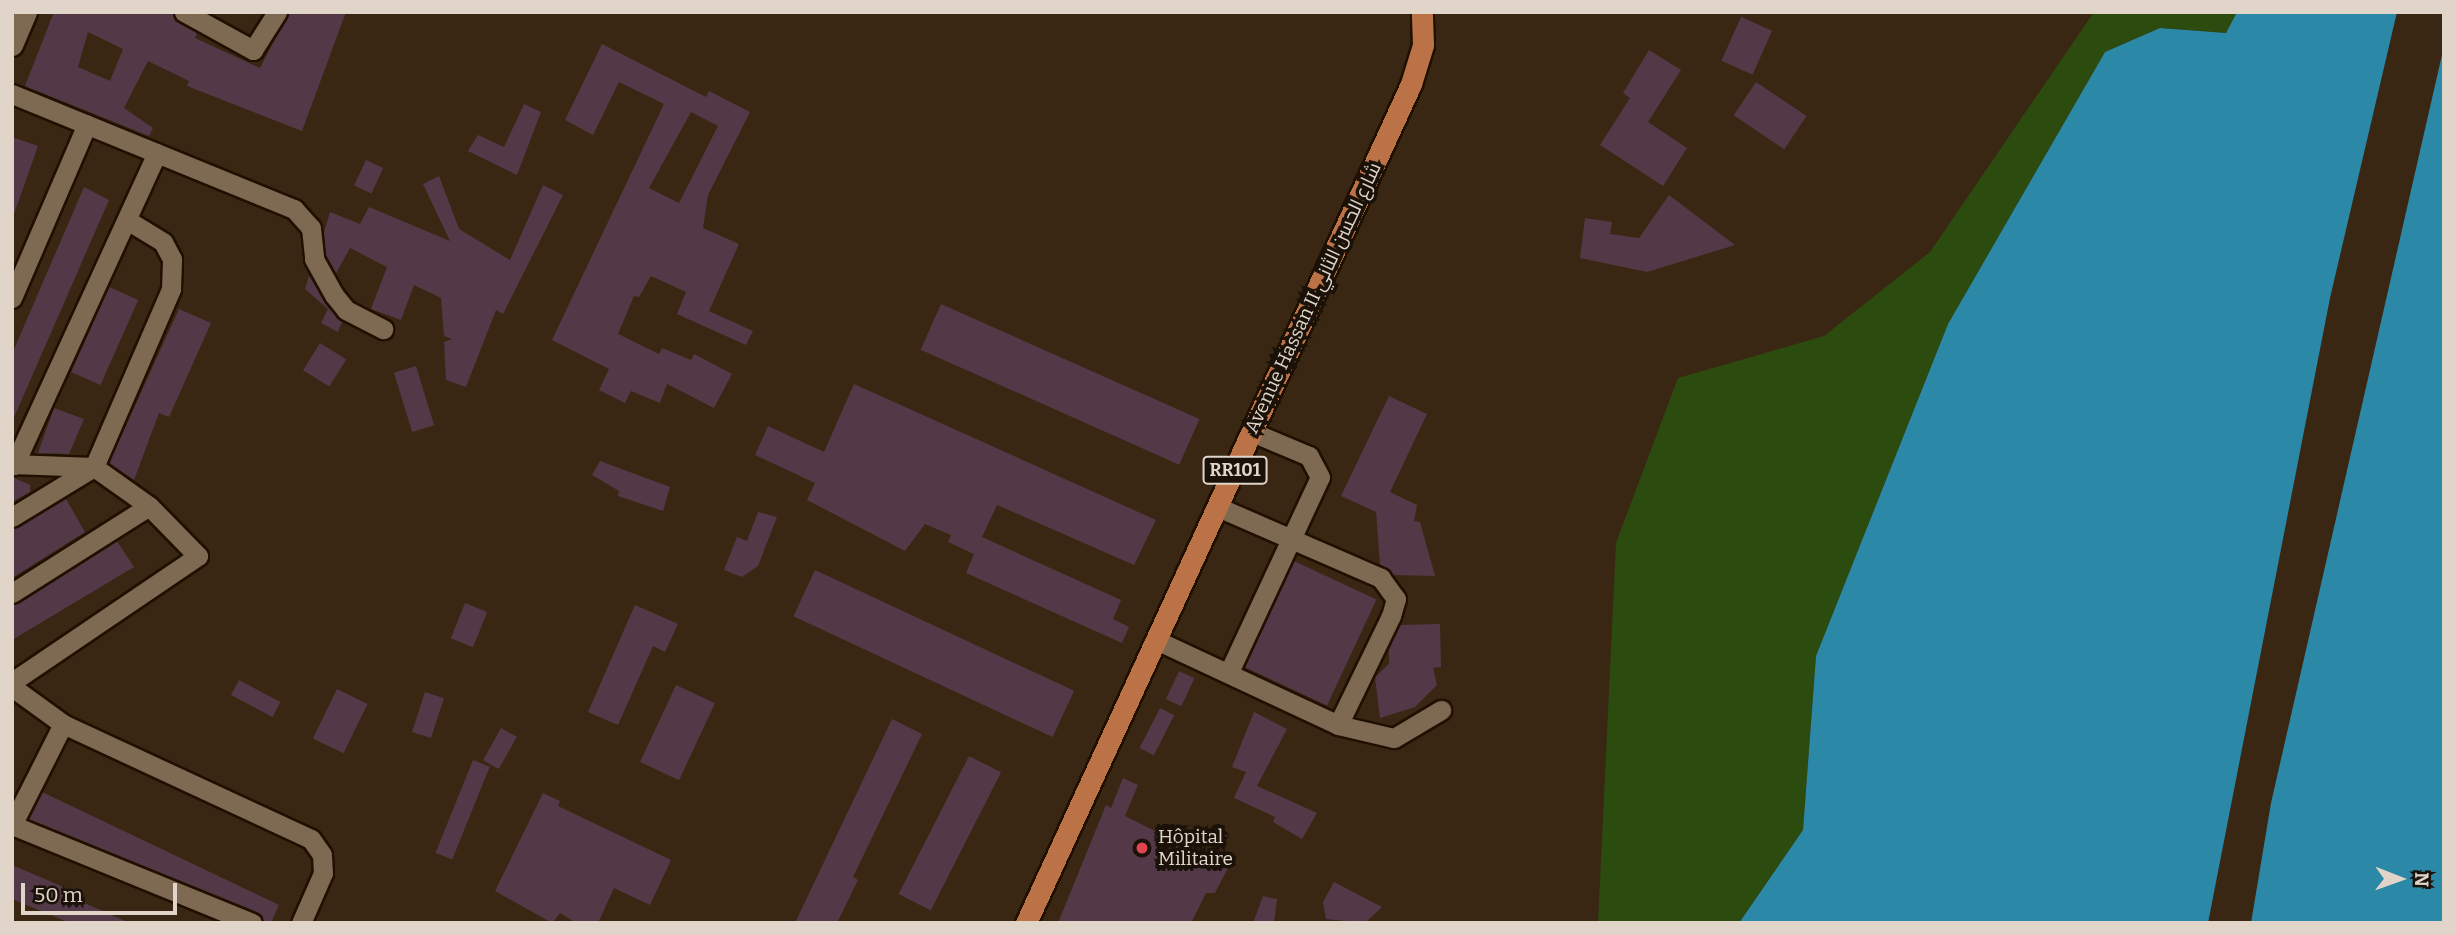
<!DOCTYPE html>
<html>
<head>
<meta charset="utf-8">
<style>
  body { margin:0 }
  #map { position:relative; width:2456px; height:935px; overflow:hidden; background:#392713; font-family:Bitter,Cairo,serif }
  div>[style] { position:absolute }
  .green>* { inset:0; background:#2c4b0e }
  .water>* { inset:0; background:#2c88a7 }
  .building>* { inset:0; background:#533947; transform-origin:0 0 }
  .roads { filter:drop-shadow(2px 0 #201000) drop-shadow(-2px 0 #201000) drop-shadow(0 2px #201000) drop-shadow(0 -2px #201000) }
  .street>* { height:19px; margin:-9.5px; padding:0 9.5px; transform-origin:9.5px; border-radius:9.5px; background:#7e6953 }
  .secondary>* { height:21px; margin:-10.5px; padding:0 10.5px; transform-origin:10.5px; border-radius:10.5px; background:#7e6953 }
  .primary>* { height:21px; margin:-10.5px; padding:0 10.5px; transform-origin:10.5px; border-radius:10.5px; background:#bc7247 }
  .dots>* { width:19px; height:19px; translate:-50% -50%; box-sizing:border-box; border:4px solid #1a1209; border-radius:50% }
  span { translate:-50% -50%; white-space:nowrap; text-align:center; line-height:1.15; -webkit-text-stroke:7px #1a1209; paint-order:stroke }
  .shield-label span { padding:2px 5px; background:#1a1209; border:2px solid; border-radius:5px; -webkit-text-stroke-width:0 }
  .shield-label { font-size:18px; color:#e1d5c9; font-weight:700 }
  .street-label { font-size:19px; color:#e1d5c9 }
  .poi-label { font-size:19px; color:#e1d5c9 }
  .left { translate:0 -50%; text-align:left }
  .frame { position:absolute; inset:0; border:14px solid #e1d5c9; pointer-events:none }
  .north { position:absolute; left:2365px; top:844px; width:70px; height:70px; -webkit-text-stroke:5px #1a1209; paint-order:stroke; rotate:91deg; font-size:19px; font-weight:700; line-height:28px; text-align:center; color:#e1d5c9 }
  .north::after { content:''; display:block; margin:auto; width:24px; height:32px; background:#e1d5c9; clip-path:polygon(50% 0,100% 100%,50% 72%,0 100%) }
  .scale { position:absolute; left:21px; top:883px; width:156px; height:32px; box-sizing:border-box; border:4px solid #e1d5c9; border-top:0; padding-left:9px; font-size:21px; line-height:24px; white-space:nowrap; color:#e1d5c9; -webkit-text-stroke:5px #1a1209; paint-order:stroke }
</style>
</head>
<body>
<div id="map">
  <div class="green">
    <i style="clip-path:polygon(2094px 12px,2237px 12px,2226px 33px,2160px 28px,2105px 52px,1948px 324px,1816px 656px,1803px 830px,1739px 923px,1598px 923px,1616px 543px,1678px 378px,1824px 336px,1930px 252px)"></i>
  </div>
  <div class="water">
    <i style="clip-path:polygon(2237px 12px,2397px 12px,2330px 298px,2208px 923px,1739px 923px,1803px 830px,1816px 656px,1948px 324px,2105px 52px,2160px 28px,2226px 33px)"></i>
    <i style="clip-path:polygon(2444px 46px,2444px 923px,2251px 923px,2271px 803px)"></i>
  </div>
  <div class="building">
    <i style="clip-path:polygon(evenodd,54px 12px,172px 12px,197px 33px,195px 38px,260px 68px,289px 12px,346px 12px,302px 131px,187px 86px,189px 81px,148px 61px,124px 108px,153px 128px,149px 136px,25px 86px,54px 12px,88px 32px,123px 49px,110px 81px,78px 67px,88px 32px)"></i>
    <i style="left:1741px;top:17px;width:34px;height:48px;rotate:24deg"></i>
    <i style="clip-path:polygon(evenodd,602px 44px,706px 97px,709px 91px,750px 112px,708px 195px,703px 228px,739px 244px,709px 311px,753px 331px,746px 345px,677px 314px,686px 292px,651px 276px,639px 297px,634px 296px,618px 334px,659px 354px,662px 348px,691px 360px,694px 354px,732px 374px,714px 408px,667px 384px,660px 403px,631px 391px,625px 403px,599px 390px,609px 369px,552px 340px,664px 104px,619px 82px,593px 135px,565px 120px,602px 44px,691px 112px,718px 126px,679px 203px,649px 188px,691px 112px)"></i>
    <i style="clip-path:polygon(1649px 50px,1681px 70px,1648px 122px,1687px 148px,1663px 186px,1600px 145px,1630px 98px,1623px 93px)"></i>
    <i style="left:1756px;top:82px;width:61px;height:40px;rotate:34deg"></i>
    <i style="clip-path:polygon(524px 104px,541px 112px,517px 175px,468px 151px,478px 135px,504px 147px)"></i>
    <i style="clip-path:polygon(12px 137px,38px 146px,14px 214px,12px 214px)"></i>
    <i style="left:366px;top:160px;width:19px;height:28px;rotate:25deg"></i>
    <i style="clip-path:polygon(439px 176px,459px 229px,510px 260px,543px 185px,563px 195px,503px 314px,496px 310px,466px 387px,446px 380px,444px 342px,452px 339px,444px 336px,441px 298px,414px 285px,401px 320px,371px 309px,387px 267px,350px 248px,336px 273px,326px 255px,324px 232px,330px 212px,360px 224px,369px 207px,450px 241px,423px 184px)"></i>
    <i style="clip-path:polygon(84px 187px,109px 200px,12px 422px,12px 354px)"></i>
    <i style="clip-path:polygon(1669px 195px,1735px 245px,1647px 272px,1580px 258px,1585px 218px,1612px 222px,1610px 234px,1639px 238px)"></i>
    <i style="clip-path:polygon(309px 276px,342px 322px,338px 332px,321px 323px,328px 309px,305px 289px)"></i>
    <i style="left:109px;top:287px;width:32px;height:93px;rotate:24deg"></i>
    <i style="left:941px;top:304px;width:283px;height:50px;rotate:24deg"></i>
    <i style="clip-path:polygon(179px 309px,211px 323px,169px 417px,159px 413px,134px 480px,109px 463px)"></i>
    <i style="left:320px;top:343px;width:31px;height:32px;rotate:32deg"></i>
    <i style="left:416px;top:366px;width:62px;height:23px;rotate:73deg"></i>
    <i style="clip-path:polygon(854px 384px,1156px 520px,1134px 565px,997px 505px,982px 537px,1121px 600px,1113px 619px,1129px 627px,1122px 643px,966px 573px,974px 554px,948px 542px,951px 535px,925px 524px,905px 551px,807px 500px,815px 483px,755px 455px,768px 426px,824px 452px)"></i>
    <i style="clip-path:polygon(1389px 396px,1427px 414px,1390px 492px,1417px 505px,1414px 521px,1420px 522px,1435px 576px,1394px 575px,1380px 564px,1376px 512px,1341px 496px)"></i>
    <i style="clip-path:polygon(54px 408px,84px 419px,69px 454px,38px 453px)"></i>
    <i style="clip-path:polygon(600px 461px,670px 487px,663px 511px,618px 496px,619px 491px,592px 475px)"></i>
    <i style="clip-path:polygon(12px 477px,30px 485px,30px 492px,12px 502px)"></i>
    <i style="clip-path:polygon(66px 499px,85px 532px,12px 578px,12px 529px)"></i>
    <i style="clip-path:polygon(758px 512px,777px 517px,758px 566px,742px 577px,724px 570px,737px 537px,747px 541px)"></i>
    <i style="clip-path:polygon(117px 541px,134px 567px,12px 640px,12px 605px)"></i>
    <i style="left:1294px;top:561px;width:91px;height:117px;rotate:25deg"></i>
    <i style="left:815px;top:570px;width:286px;height:51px;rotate:25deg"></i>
    <i style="left:465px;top:603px;width:24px;height:38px;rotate:22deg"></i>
    <i style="clip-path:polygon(635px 605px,678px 624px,665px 652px,653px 646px,618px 725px,588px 712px)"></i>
    <i style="clip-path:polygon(1440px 624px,1441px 667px,1433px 668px,1437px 685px,1415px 707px,1380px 718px,1375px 677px,1389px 664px,1389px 649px,1400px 625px)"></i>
    <i style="left:1179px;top:671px;width:17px;height:31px;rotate:25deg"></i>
    <i style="left:239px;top:680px;width:47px;height:17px;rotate:28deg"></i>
    <i style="left:676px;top:685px;width:43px;height:85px;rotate:25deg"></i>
    <i style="left:337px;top:689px;width:34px;height:55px;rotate:26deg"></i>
    <i style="left:425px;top:692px;width:20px;height:42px;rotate:18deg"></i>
    <i style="left:1160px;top:708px;width:16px;height:45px;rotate:27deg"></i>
    <i style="clip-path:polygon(1254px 712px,1287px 729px,1257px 786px,1317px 813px,1302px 839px,1273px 822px,1275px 817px,1234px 798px,1246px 772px,1232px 767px)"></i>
    <i style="clip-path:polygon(892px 719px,922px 734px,853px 877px,858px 880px,837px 923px,795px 923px)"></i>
    <i style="left:501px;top:728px;width:18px;height:37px;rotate:29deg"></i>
    <i style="left:969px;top:756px;width:36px;height:155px;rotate:27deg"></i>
    <i style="left:473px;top:760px;width:18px;height:100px;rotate:22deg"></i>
    <i style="clip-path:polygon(1123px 778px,1138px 785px,1125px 816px,1228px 868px,1215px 893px,1206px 893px,1191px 923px,1058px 923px,1106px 805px,1111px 808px)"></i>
    <i style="clip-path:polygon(42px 792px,279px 905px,271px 923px,264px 923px,257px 912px,29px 819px)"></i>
    <i style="clip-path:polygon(543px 793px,560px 801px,558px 806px,671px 860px,650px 905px,614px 888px,598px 923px,576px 923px,560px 913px,552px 923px,495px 891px)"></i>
    <i style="clip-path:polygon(12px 865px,66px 888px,64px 894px,130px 923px,70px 923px,12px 899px)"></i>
    <i style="clip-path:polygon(1334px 882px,1382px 907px,1365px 923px,1326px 919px,1323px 902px)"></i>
    <i style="clip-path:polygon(1263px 896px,1277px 899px,1274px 923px,1253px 923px)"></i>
  </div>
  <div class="roads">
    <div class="street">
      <i style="left:184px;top:12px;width:79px;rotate:28.8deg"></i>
      <i style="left:253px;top:50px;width:45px;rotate:-57.7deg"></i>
      <i style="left:12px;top:94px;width:305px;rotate:22.2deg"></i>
      <i style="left:294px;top:209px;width:25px;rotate:48deg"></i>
      <i style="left:311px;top:228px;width:31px;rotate:84deg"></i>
      <i style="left:314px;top:259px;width:41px;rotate:60.9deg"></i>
      <i style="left:334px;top:295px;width:19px;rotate:51deg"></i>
      <i style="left:346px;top:310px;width:42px;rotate:27.2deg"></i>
      <i style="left:12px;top:298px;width:189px;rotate:-66.7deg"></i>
      <i style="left:12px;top:464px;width:82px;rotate:2.1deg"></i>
      <i style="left:94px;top:467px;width:67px;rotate:35.3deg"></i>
      <i style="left:149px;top:506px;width:70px;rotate:45.6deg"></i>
      <i style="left:198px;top:556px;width:225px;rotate:145.9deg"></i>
      <i style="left:14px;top:465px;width:343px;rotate:-65.4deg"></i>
      <i style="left:12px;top:517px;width:96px;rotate:-31.4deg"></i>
      <i style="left:94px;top:467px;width:194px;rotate:-66.6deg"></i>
      <i style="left:171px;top:289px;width:30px;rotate:-88deg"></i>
      <i style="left:172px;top:259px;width:19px;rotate:-118deg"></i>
      <i style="left:163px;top:242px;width:42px;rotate:-148.6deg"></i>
      <i style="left:12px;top:593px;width:162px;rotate:-32.4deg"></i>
      <i style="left:1156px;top:640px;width:201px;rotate:25deg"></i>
      <i style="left:1338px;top:725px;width:121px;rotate:-64.1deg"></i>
      <i style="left:1391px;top:616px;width:18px;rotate:-74deg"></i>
      <i style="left:1396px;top:599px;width:26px;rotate:-126deg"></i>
      <i style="left:1381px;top:578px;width:178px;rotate:-156.5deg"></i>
      <i style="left:1229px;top:672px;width:215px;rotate:-65deg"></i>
      <i style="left:1320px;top:477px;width:24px;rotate:-118deg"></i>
      <i style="left:1309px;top:456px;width:62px;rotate:-157.2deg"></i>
      <i style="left:12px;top:687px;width:63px;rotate:36deg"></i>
      <i style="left:63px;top:724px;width:273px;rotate:24.9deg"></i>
      <i style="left:311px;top:839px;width:19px;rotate:55deg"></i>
      <i style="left:322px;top:855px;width:18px;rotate:87deg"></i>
      <i style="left:323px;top:873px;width:55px;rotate:113.7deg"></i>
      <i style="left:1338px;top:725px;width:57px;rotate:13.1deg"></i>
      <i style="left:1394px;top:738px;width:55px;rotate:-30.8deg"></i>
      <i style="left:12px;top:825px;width:259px;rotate:22.2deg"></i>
      <i style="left:12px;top:825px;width:113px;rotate:-63.2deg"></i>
    </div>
    <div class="secondary">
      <i style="left:12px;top:45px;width:36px;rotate:-67deg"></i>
    </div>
    <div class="primary">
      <i style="left:1026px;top:923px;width:923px;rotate:-65.35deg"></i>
      <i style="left:1411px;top:84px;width:41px;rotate:-72.9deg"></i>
      <i style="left:1423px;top:45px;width:33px;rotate:-92deg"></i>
    </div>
  </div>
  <div class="dots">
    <i style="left:1142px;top:848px;background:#e0444e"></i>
  </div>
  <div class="shield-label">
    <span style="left:1235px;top:470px">RR101</span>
  </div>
  <div class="street-label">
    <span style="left:1313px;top:298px;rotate:-65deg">Avenue Hassan II شارع الحسن الثاني</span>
  </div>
  <div class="poi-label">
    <span class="left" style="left:1158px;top:848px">Hôpital<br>Militaire</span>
  </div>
  <div class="frame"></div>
  <div class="north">N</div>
  <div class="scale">50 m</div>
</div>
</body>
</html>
